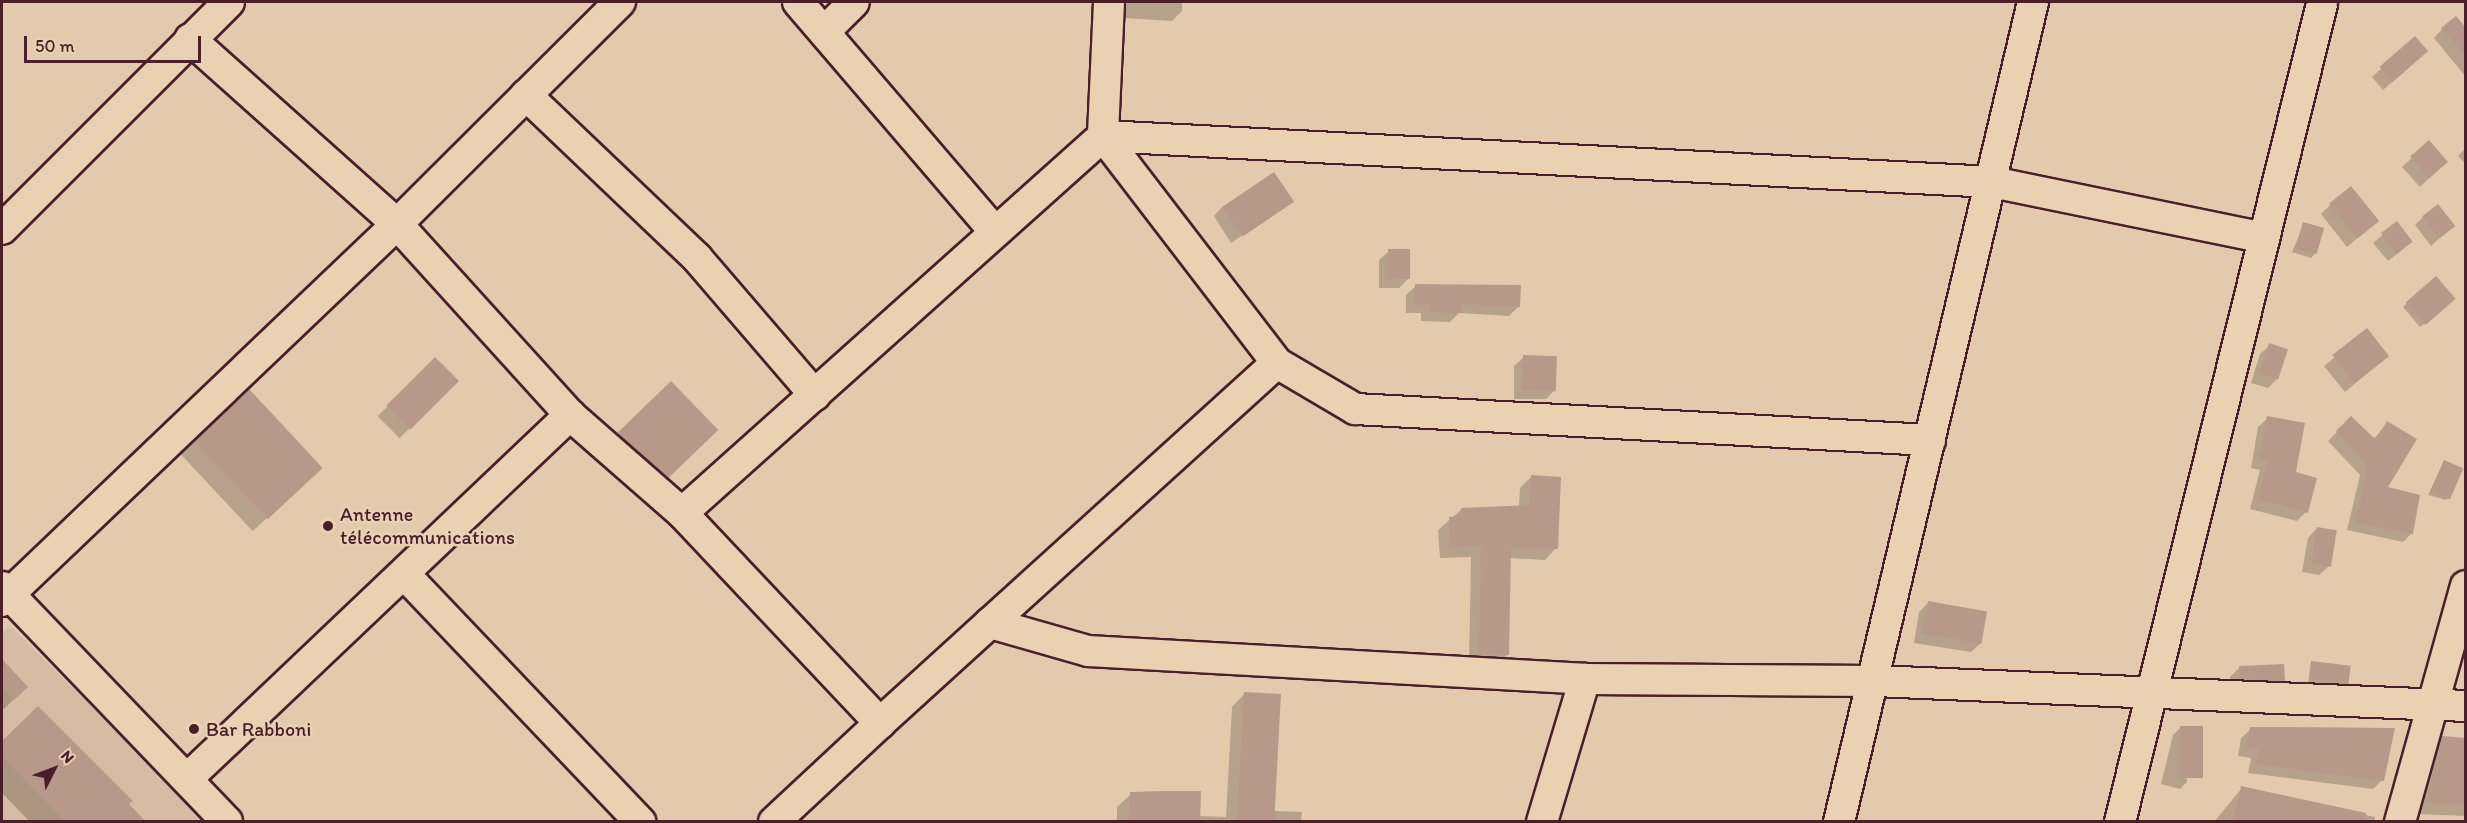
<!DOCTYPE html>
<html>
<head>
<meta charset="utf-8">
<style>
  body { margin:0 }
  #map { position:relative; width:2467px; height:823px; overflow:hidden; background:#e4caad; font-family:Itim,sans-serif }
  div>[style] { position:absolute }
  .built>* { inset:0; background:#d7bba2 }
  .shadow>* { inset:0; background:#0003; transform-origin:0 0 }
  .building>* { inset:0; background:#b89989; transform-origin:0 0 }
  .roads { filter:drop-shadow(2px 0 #4a1f2b) drop-shadow(-2px 0 #4a1f2b) drop-shadow(0 2px #4a1f2b) drop-shadow(0 -2px #4a1f2b) }
  .minor>* { height:30px; margin:-15px; padding:0 15px; transform-origin:15px; border-radius:15px; background:#ead1b2 }
  .dots>* { width:16px; height:16px; translate:-50% -50%; box-sizing:border-box; border:3px solid #ead1b2; border-radius:50% }
  span { translate:-50% -50%; white-space:nowrap; text-align:center; line-height:1.15; -webkit-text-stroke:5px #ead1b2; paint-order:stroke }
  .poi-label { font-size:20px; color:#4a1f2b }
  .left { translate:0 -50%; text-align:left }
  .frame { position:absolute; inset:0; border:3px solid #4a1f2b; pointer-events:none }
  .north { position:absolute; left:24px; top:739px; width:60px; height:60px; -webkit-text-stroke:4px #ead1b2; paint-order:stroke; rotate:48deg; font-size:16px; font-weight:700; line-height:24px; text-align:center; color:#4a1f2b }
  .north::after { content:''; display:block; margin:auto; width:21px; height:27px; background:#4a1f2b; clip-path:polygon(50% 0,100% 100%,50% 72%,0 100%) }
  .scale { position:absolute; left:24px; top:36px; width:177px; height:27px; box-sizing:border-box; border:3px solid #4a1f2b; border-top:0; padding-left:8px; font-size:18px; line-height:21px; white-space:nowrap; color:#4a1f2b; -webkit-text-stroke:4px #ead1b2; paint-order:stroke }
</style>
</head>
<body>
<div id="map">
  <div class="built">
    <i style="clip-path:polygon(7px 628px,13px 628px,205px 821px,2px 822px,2px 634px)"></i>
  </div>
  <div class="shadow">
    <i style="clip-path:polygon(1125px 2px,1182px 2px,1182px 11px,1172px 21px,1124px 18px)"></i>
    <i style="clip-path:polygon(2442px 29px,2466px 30px,2466px 77px,2434px 38px)"></i>
    <i style="clip-path:polygon(2415px 38px,2417px 60px,2383px 90px,2372px 77px)"></i>
    <i style="clip-path:polygon(2429px 142px,2437px 171px,2420px 187px,2402px 167px)"></i>
    <i style="clip-path:polygon(2466px 148px,2466px 164px,2458px 156px)"></i>
    <i style="clip-path:polygon(1292px 202px,1231px 243px,1214px 216px,1223px 206px)"></i>
    <i style="clip-path:polygon(2330px 205px,2377px 221px,2347px 247px,2321px 214px)"></i>
    <i style="clip-path:polygon(2423px 217px,2453px 226px,2431px 246px,2415px 225px)"></i>
    <i style="clip-path:polygon(2397px 223px,2402px 250px,2388px 261px,2373px 243px)"></i>
    <i style="clip-path:polygon(2304px 224px,2315px 254px,2311px 258px,2292px 252px)"></i>
    <i style="clip-path:polygon(1389px 251px,1408px 279px,1399px 288px,1379px 288px,1379px 260px)"></i>
    <i style="clip-path:polygon(1416px 286px,1518px 307px,1509px 316px,1459px 313px,1450px 322px,1421px 321px,1421px 313px,1406px 313px,1406px 295px)"></i>
    <i style="clip-path:polygon(2407px 303px,2449px 303px,2420px 327px,2403px 307px)"></i>
    <i style="clip-path:polygon(2367px 331px,2377px 365px,2345px 392px,2324px 366px)"></i>
    <i style="clip-path:polygon(2270px 345px,2277px 379px,2268px 388px,2251px 383px,2260px 354px)"></i>
    <i style="clip-path:polygon(1524px 357px,1555px 390px,1546px 399px,1514px 399px,1514px 366px)"></i>
    <i style="left:435px;top:359px;width:31px;height:81px;rotate:45deg"></i>
    <i style="clip-path:polygon(671px 383px,704px 442px,653px 487px,608px 447px)"></i>
    <i style="left:249px;top:391px;width:105px;height:93px;rotate:47deg"></i>
    <i style="clip-path:polygon(2268px 418px,2306px 512px,2297px 521px,2250px 509px,2260px 470px,2251px 468px,2258px 427px)"></i>
    <i style="clip-path:polygon(2351px 418px,2373px 440px,2387px 423px,2386px 488px,2412px 533px,2403px 542px,2347px 530px,2360px 475px,2328px 441px)"></i>
    <i style="clip-path:polygon(2444px 461px,2450px 496px,2446px 500px,2428px 495px)"></i>
    <i style="clip-path:polygon(1531px 477px,1556px 548px,1545px 560px,1509px 558px,1508px 654px,1497px 665px,1469px 665px,1471px 557px,1440px 558px,1438px 530px,1462px 509px,1519px 507px,1520px 488px)"></i>
    <i style="clip-path:polygon(2317px 528px,2329px 566px,2319px 575px,2302px 572px,2308px 538px)"></i>
    <i style="clip-path:polygon(1928px 603px,1981px 643px,1971px 652px,1914px 643px,1919px 612px)"></i>
    <i style="clip-path:polygon(2px 661px,26px 687px,4px 709px,2px 706px)"></i>
    <i style="clip-path:polygon(2312px 663px,2348px 683px,2344px 687px,2308px 683px)"></i>
    <i style="clip-path:polygon(2239px 668px,2283px 680px,2274px 690px,2231px 688px,2230px 677px)"></i>
    <i style="clip-path:polygon(1245px 693px,1274px 811px,1302px 812px,1301px 822px,1117px 822px,1117px 807px,1131px 794px,1199px 816px,1226px 817px,1232px 707px)"></i>
    <i style="clip-path:polygon(37px 708px,128px 805px,133px 822px,30px 822px,2px 793px,2px 743px)"></i>
    <i style="clip-path:polygon(2181px 727px,2187px 782px,2180px 789px,2161px 784px,2173px 735px)"></i>
    <i style="clip-path:polygon(2251px 729px,2382px 780px,2373px 789px,2248px 773px,2251px 758px,2238px 756px,2241px 738px)"></i>
    <i style="clip-path:polygon(2443px 737px,2466px 751px,2466px 816px,2415px 814px,2431px 749px)"></i>
    <i style="clip-path:polygon(2242px 788px,2375px 817px,2374px 822px,2214px 822px)"></i>
  </div>
  <div class="building">
    <i style="clip-path:polygon(2456px 16px,2466px 28px,2466px 55px,2441px 28px)"></i>
    <i style="left:2415px;top:36px;width:20px;height:47px;rotate:49deg"></i>
    <i style="left:2429px;top:140px;width:29px;height:25px;rotate:49deg"></i>
    <i style="left:1274px;top:172px;width:36px;height:62px;rotate:56deg"></i>
    <i style="left:2351px;top:186px;width:45px;height:28px;rotate:51deg"></i>
    <i style="left:2438px;top:204px;width:28px;height:20px;rotate:52deg"></i>
    <i style="left:2397px;top:221px;width:26px;height:20px;rotate:53deg"></i>
    <i style="left:2303px;top:222px;width:22px;height:27px;rotate:16deg"></i>
    <i style="left:1388px;top:249px;width:22px;height:30px"></i>
    <i style="left:2436px;top:276px;width:30px;height:40px;rotate:49deg"></i>
    <i style="clip-path:polygon(1415px 284px,1521px 285px,1520px 307px,1462px 304px,1461px 313px,1430px 312px,1430px 305px,1414px 304px)"></i>
    <i style="left:2367px;top:328px;width:36px;height:44px;rotate:52deg"></i>
    <i style="left:2269px;top:343px;width:20px;height:32px;rotate:18deg"></i>
    <i style="left:1523px;top:355px;width:34px;height:35px;rotate:2deg"></i>
    <i style="left:435px;top:357px;width:34px;height:69px;rotate:45deg"></i>
    <i style="left:671px;top:381px;width:68px;height:74px;rotate:46deg"></i>
    <i style="left:249px;top:389px;width:108px;height:75px;rotate:47deg"></i>
    <i style="clip-path:polygon(2267px 416px,2305px 423px,2296px 472px,2317px 478px,2308px 513px,2258px 499px,2268px 460px,2259px 459px)"></i>
    <i style="clip-path:polygon(2351px 416px,2376px 440px,2387px 421px,2417px 439px,2388px 487px,2420px 495px,2413px 534px,2355px 522px,2368px 466px,2336px 431px)"></i>
    <i style="left:2444px;top:460px;width:21px;height:34px;rotate:23deg"></i>
    <i style="clip-path:polygon(1531px 475px,1561px 477px,1558px 549px,1511px 547px,1509px 655px,1479px 654px,1481px 546px,1450px 547px,1449px 517px,1461px 516px,1461px 508px,1529px 505px)"></i>
    <i style="left:2317px;top:527px;width:20px;height:37px;rotate:9deg"></i>
    <i style="left:1928px;top:601px;width:60px;height:33px;rotate:10deg"></i>
    <i style="clip-path:polygon(2px 659px,28px 687px,14px 700px,2px 687px)"></i>
    <i style="left:2311px;top:661px;width:40px;height:18px;rotate:7deg"></i>
    <i style="clip-path:polygon(2284px 664px,2285px 681px,2240px 679px,2239px 666px)"></i>
    <i style="left:1244px;top:692px;width:37px;height:130px;rotate:3deg"></i>
    <i style="clip-path:polygon(38px 706px,133px 801px,129px 804px,146px 822px,66px 822px,2px 757px,2px 741px)"></i>
    <i style="left:2180px;top:726px;width:23px;height:52px"></i>
    <i style="clip-path:polygon(2250px 727px,2287px 727px,2395px 728px,2384px 781px,2256px 764px,2259px 749px,2246px 747px)"></i>
    <i style="clip-path:polygon(2442px 736px,2466px 738px,2466px 804px,2426px 803px)"></i>
    <i style="clip-path:polygon(2241px 786px,2366px 813px,2365px 822px,2233px 822px)"></i>
    <i style="clip-path:polygon(1166px 791px,1201px 791px,1200px 822px,1129px 822px,1130px 792px)"></i>
  </div>
  <div class="roads">
    <div class="minor">
      <i style="left:798px;top:2px;width:301px;rotate:49.4deg"></i>
      <i style="left:1109px;top:2px;width:134px;rotate:92.6deg"></i>
      <i style="left:1103px;top:136px;width:286px;rotate:52.5deg"></i>
      <i style="left:1277px;top:363px;width:91px;rotate:30.5deg"></i>
      <i style="left:1355px;top:409px;width:576px;rotate:3.09deg"></i>
      <i style="left:824px;top:32px;width:42px;rotate:-45deg"></i>
      <i style="left:190px;top:39px;width:278px;rotate:41.8deg"></i>
      <i style="left:397px;top:224px;width:258px;rotate:47.8deg"></i>
      <i style="left:570px;top:415px;width:149px;rotate:41.2deg"></i>
      <i style="left:682px;top:513px;width:289px;rotate:46.7deg"></i>
      <i style="left:880px;top:723px;width:149px;rotate:-42.3deg"></i>
      <i style="left:990px;top:623px;width:102px;rotate:15.9deg"></i>
      <i style="left:1088px;top:651px;width:498px;rotate:3.2deg"></i>
      <i style="left:1585px;top:679px;width:290px;rotate:0.4deg"></i>
      <i style="left:1875px;top:681px;width:592px;rotate:2.42deg"></i>
      <i style="left:526px;top:95px;width:236px;rotate:43.6deg"></i>
      <i style="left:697px;top:258px;width:181px;rotate:49.3deg"></i>
      <i style="left:2px;top:229px;width:321px;rotate:-45deg"></i>
      <i style="left:682px;top:513px;width:565px;rotate:-41.84deg"></i>
      <i style="left:1103px;top:136px;width:890px;rotate:2.96deg"></i>
      <i style="left:1992px;top:182px;width:278px;rotate:11.6deg"></i>
      <i style="left:406px;top:576px;width:340px;rotate:46.4deg"></i>
      <i style="left:2px;top:587px;width:325px;rotate:46.2deg"></i>
      <i style="left:2px;top:601px;width:546px;rotate:-43.66deg"></i>
      <i style="left:397px;top:224px;width:315px;rotate:-44.9deg"></i>
      <i style="left:990px;top:623px;width:387px;rotate:-42.2deg"></i>
      <i style="left:189px;top:777px;width:526px;rotate:-43.54deg"></i>
      <i style="left:774px;top:822px;width:145px;rotate:-43deg"></i>
      <i style="left:1542px;top:822px;width:149px;rotate:-73.3deg"></i>
      <i style="left:1839px;top:822px;width:843px;rotate:-76.69deg"></i>
      <i style="left:2120px;top:822px;width:843px;rotate:-76.13deg"></i>
      <i style="left:2400px;top:822px;width:245px;rotate:-74.4deg"></i>
    </div>
  </div>
  <div class="dots">
    <i style="left:328px;top:526px;background:#4a1f2b"></i>
    <i style="left:194px;top:729px;background:#4a1f2b"></i>
  </div>
  <div class="poi-label">
    <span class="left" style="left:340px;top:526px">Antenne<br>télécommunications</span>
    <span class="left" style="left:206px;top:729px">Bar Rabboni</span>
  </div>
  <div class="frame"></div>
  <div class="north">N</div>
  <div class="scale">50 m</div>
</div>
</body>
</html>
